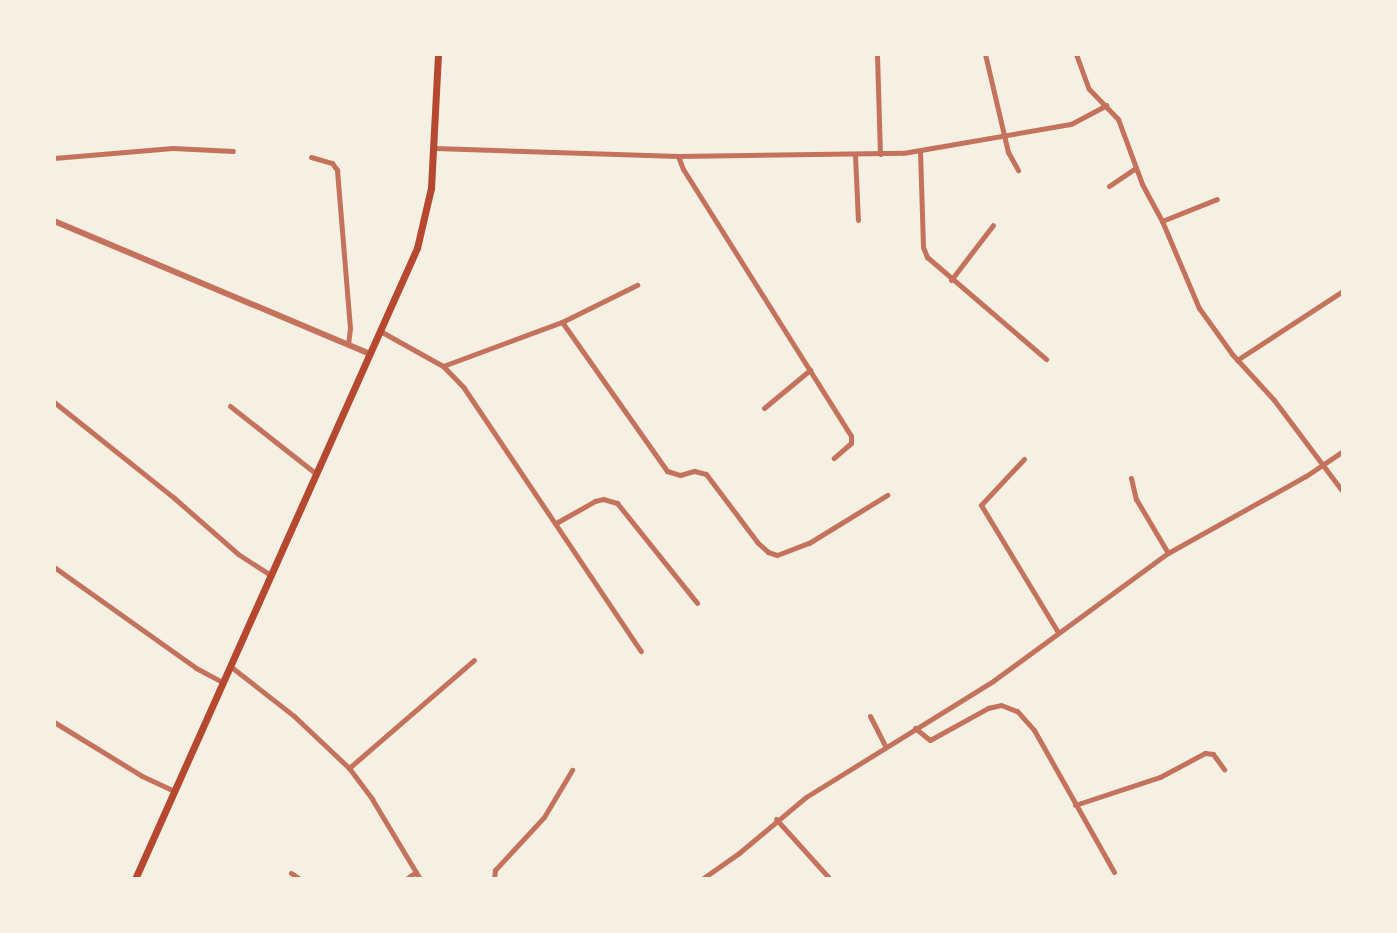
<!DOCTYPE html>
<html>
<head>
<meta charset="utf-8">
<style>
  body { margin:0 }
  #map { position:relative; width:1397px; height:933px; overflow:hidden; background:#f6efe4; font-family:Helvetica,sans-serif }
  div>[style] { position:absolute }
  .minor>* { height:5px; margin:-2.5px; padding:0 2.5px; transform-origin:2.5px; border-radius:2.5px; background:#c5725c }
  .tertiary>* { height:6px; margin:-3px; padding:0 3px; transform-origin:3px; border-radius:3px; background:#c5725c }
  .secondary>* { height:7px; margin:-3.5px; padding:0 3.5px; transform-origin:3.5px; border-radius:3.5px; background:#b5482f }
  span { translate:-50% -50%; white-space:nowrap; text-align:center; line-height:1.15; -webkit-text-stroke:5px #f6efe4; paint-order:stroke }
  .frame { position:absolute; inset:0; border:56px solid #f6efe4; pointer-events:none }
</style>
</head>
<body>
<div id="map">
  <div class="minor">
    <i style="left:877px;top:54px;width:100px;rotate:88.3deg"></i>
    <i style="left:985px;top:54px;width:101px;rotate:76.8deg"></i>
    <i style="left:1008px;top:152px;width:21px;rotate:61deg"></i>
    <i style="left:1076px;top:54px;width:37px;rotate:70deg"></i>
    <i style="left:1089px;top:89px;width:42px;rotate:46deg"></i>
    <i style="left:1118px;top:119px;width:69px;rotate:69.7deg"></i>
    <i style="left:1142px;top:184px;width:42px;rotate:61.6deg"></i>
    <i style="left:1162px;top:221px;width:95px;rotate:67deg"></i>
    <i style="left:1199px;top:308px;width:57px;rotate:54.3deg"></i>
    <i style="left:1232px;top:354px;width:62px;rotate:47.6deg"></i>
    <i style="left:1274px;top:400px;width:115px;rotate:53.1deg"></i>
    <i style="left:435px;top:148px;width:243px;rotate:1.9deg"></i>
    <i style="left:678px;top:156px;width:225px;rotate:-0.8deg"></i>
    <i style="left:903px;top:153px;width:170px;rotate:-9.8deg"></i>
    <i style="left:1071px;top:124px;width:40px;rotate:-28deg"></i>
    <i style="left:920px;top:151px;width:96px;rotate:88.2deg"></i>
    <i style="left:923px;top:247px;width:11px;rotate:68deg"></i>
    <i style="left:927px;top:257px;width:157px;rotate:40.6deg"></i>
    <i style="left:855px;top:155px;width:65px;rotate:87.4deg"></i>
    <i style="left:678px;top:156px;width:14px;rotate:69deg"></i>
    <i style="left:683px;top:169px;width:315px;rotate:57.8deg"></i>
    <i style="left:851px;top:436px;width:7px;rotate:90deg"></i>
    <i style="left:851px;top:443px;width:23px;rotate:139deg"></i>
    <i style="left:311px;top:157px;width:22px;rotate:16deg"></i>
    <i style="left:332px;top:163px;width:9px;rotate:54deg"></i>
    <i style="left:337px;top:170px;width:159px;rotate:85.3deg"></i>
    <i style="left:350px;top:328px;width:16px;rotate:97deg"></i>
    <i style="left:54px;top:158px;width:119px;rotate:-4.8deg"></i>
    <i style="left:173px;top:148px;width:60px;rotate:2.9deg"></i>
    <i style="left:1109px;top:186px;width:32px;rotate:-34deg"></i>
    <i style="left:1162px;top:221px;width:59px;rotate:-21.8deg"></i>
    <i style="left:951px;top:280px;width:69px;rotate:-52.6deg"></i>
    <i style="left:562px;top:322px;width:182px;rotate:54.8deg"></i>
    <i style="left:667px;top:471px;width:14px;rotate:17deg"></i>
    <i style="left:680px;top:475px;width:15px;rotate:-16deg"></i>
    <i style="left:694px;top:471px;width:12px;rotate:14deg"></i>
    <i style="left:706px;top:474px;width:86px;rotate:53deg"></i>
    <i style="left:758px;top:543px;width:13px;rotate:42deg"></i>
    <i style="left:768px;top:552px;width:9px;rotate:18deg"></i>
    <i style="left:777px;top:555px;width:34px;rotate:-21deg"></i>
    <i style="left:809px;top:543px;width:92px;rotate:-31.6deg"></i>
    <i style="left:380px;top:331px;width:72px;rotate:29.1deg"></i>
    <i style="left:443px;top:366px;width:30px;rotate:46deg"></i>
    <i style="left:464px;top:388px;width:317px;rotate:56.1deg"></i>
    <i style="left:1237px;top:360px;width:126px;rotate:-33.1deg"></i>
    <i style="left:443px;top:366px;width:127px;rotate:-20.3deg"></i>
    <i style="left:562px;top:322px;width:84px;rotate:-26.3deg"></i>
    <i style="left:54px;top:402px;width:152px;rotate:38.6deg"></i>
    <i style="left:173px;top:497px;width:86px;rotate:41.2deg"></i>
    <i style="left:238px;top:554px;width:38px;rotate:33deg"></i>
    <i style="left:230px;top:406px;width:108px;rotate:38.2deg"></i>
    <i style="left:764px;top:408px;width:60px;rotate:-39.6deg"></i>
    <i style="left:1024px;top:459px;width:63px;rotate:133.1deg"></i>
    <i style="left:981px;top:505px;width:149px;rotate:58.8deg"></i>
    <i style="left:1131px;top:478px;width:22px;rotate:77deg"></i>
    <i style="left:1136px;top:499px;width:63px;rotate:59.3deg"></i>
    <i style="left:556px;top:523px;width:45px;rotate:-29.4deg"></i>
    <i style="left:595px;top:501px;width:8px;rotate:-14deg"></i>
    <i style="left:603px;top:499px;width:15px;rotate:16deg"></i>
    <i style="left:617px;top:503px;width:128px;rotate:51.3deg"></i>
    <i style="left:54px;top:567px;width:174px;rotate:35.4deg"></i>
    <i style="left:196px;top:668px;width:30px;rotate:28deg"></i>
    <i style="left:230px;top:666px;width:81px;rotate:38deg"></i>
    <i style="left:294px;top:716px;width:76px;rotate:43.4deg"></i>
    <i style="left:349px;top:768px;width:39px;rotate:53deg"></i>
    <i style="left:372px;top:799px;width:93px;rotate:59deg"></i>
    <i style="left:870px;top:716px;width:34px;rotate:63deg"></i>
    <i style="left:54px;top:722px;width:103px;rotate:31.5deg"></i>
    <i style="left:142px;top:776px;width:35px;rotate:25deg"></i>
    <i style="left:915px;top:728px;width:19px;rotate:39deg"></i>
    <i style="left:930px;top:740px;width:66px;rotate:-28.9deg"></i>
    <i style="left:988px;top:708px;width:13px;rotate:-13deg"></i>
    <i style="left:1001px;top:705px;width:17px;rotate:21deg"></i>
    <i style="left:1017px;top:711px;width:25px;rotate:48deg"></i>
    <i style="left:1034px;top:730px;width:163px;rotate:60.6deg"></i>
    <i style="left:349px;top:768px;width:165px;rotate:-40.8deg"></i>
    <i style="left:1075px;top:805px;width:89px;rotate:-18.2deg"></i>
    <i style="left:1160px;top:777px;width:51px;rotate:-28.1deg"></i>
    <i style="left:1205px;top:753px;width:8px;rotate:7deg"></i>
    <i style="left:1213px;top:754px;width:19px;rotate:54deg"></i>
    <i style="left:776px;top:819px;width:81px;rotate:48deg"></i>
    <i style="left:291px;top:873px;width:11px;rotate:34deg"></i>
    <i style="left:406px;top:879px;width:12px;rotate:-35deg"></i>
    <i style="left:494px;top:879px;width:9px;rotate:-84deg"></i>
    <i style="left:495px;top:870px;width:72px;rotate:-47.2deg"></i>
    <i style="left:544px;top:817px;width:55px;rotate:-59.2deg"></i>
    <i style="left:702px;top:879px;width:45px;rotate:-35.1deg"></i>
    <i style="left:739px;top:853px;width:87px;rotate:-39.9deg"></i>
    <i style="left:806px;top:797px;width:220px;rotate:-31.8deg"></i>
    <i style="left:993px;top:681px;width:217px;rotate:-36.2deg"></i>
    <i style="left:1168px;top:553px;width:158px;rotate:-29.2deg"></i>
    <i style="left:1306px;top:476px;width:45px;rotate:-34deg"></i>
  </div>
  <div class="tertiary">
    <i style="left:54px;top:221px;width:343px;rotate:22.8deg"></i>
  </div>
  <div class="secondary">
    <i style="left:135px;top:879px;width:691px;rotate:-65.92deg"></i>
    <i style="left:417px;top:248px;width:62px;rotate:-76.9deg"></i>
    <i style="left:431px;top:188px;width:134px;rotate:-87deg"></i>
  </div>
  <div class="frame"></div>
</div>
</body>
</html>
